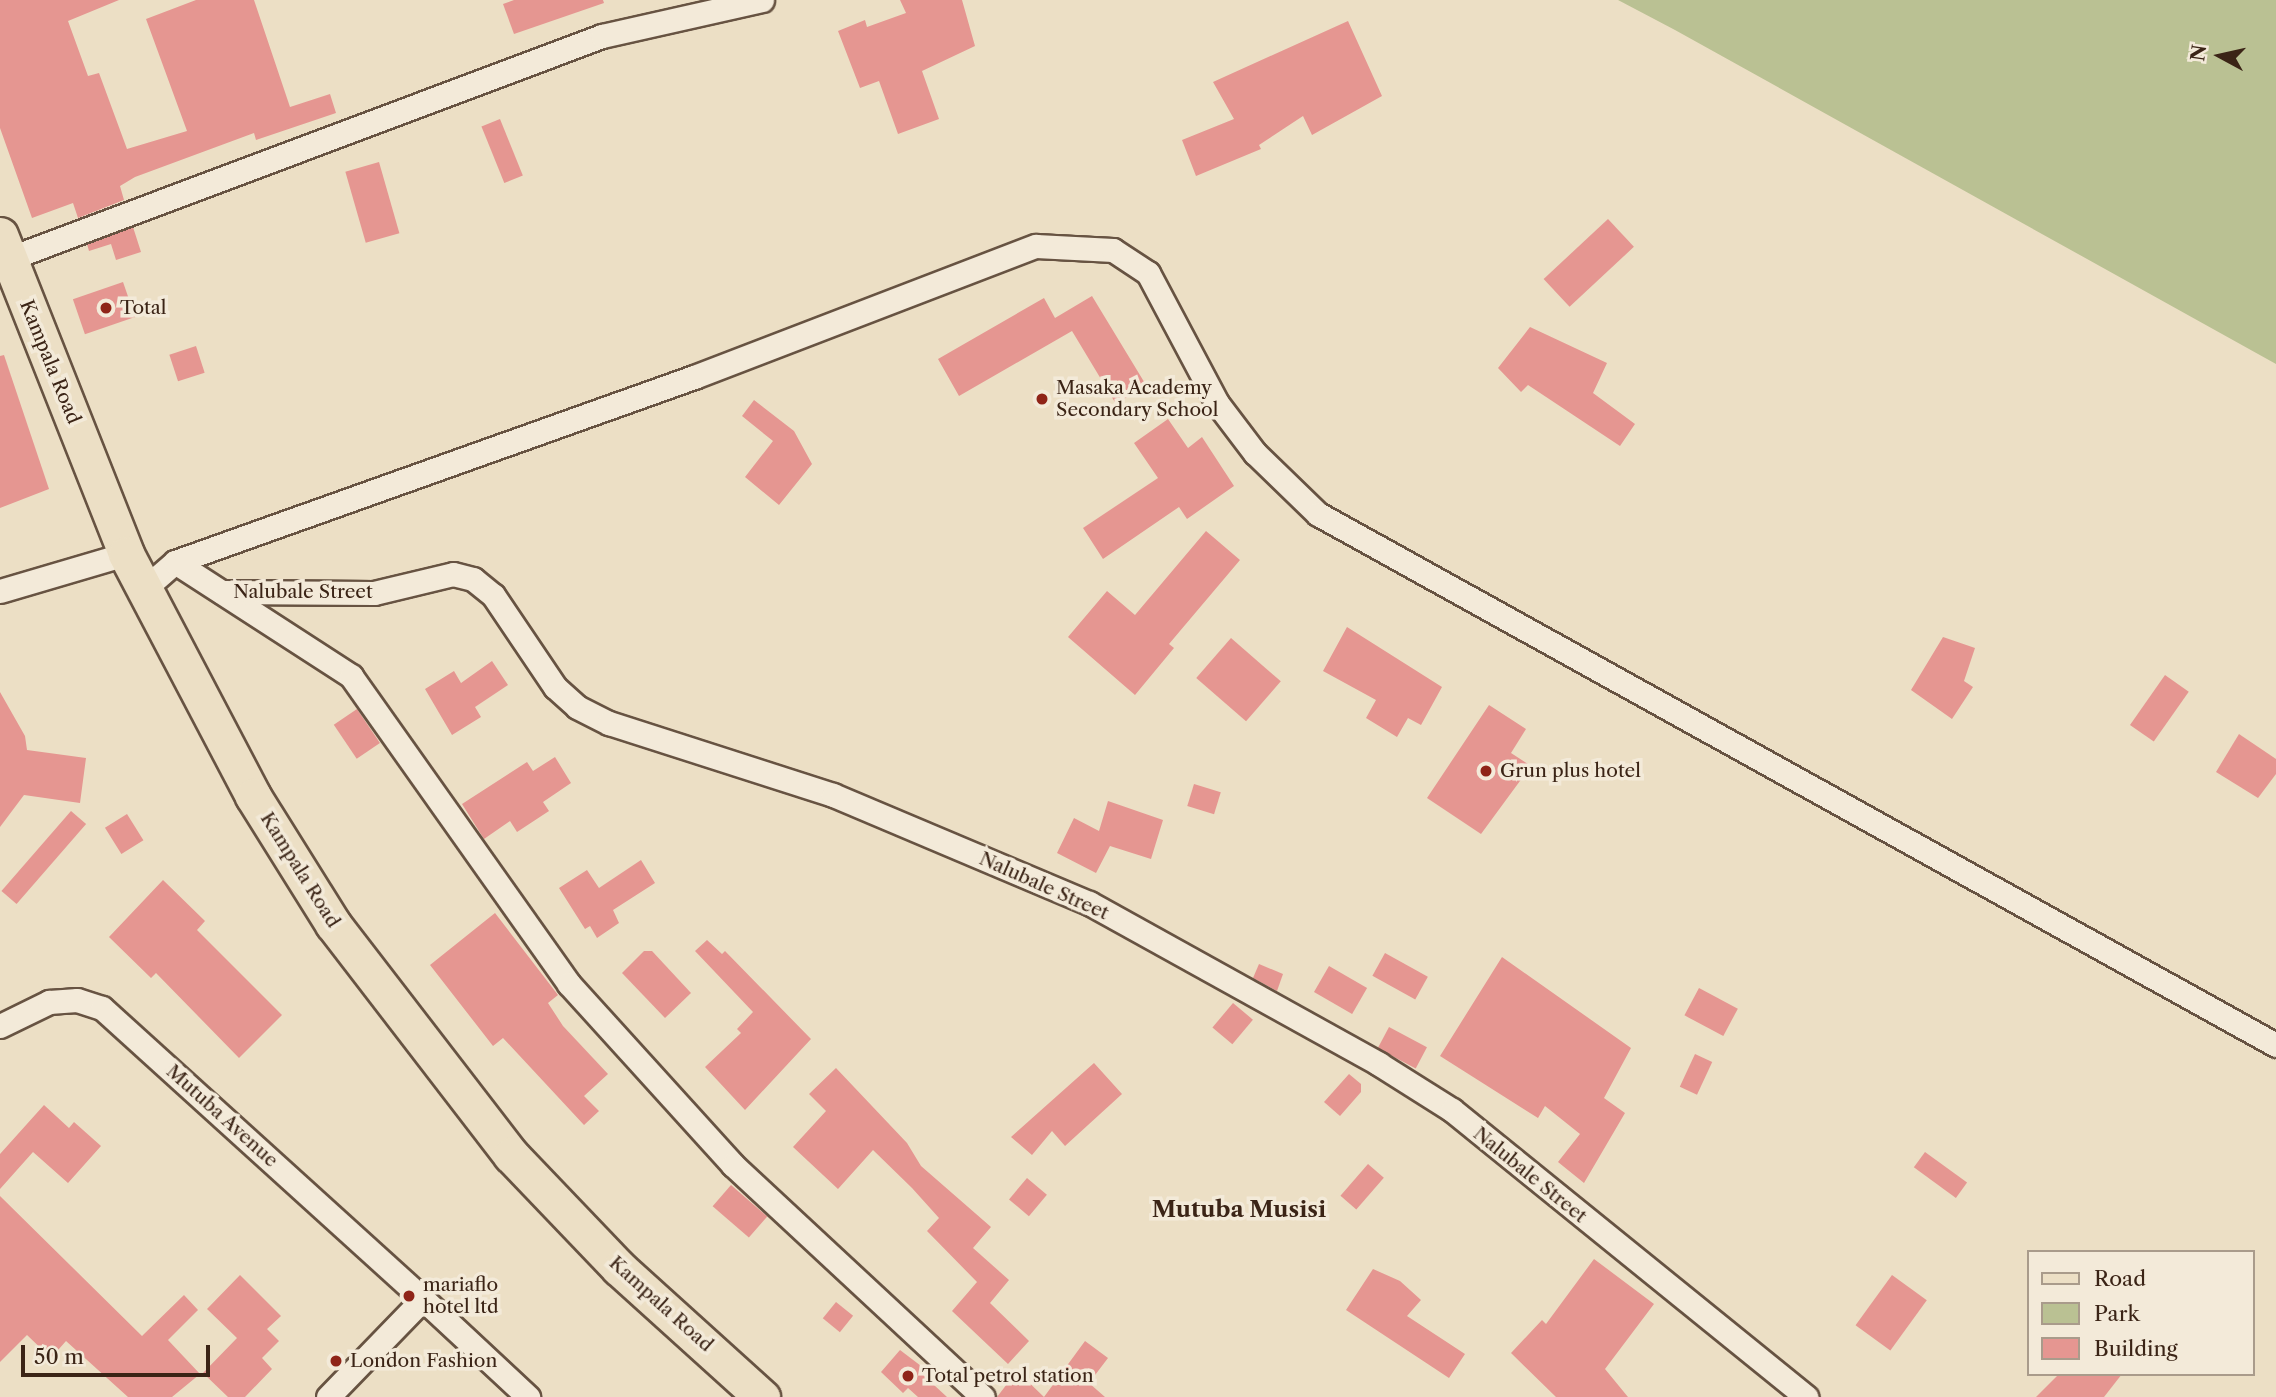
<!DOCTYPE html>
<html>
<head>
<meta charset="utf-8">
<style>
  body { margin:0 }
  #map { position:relative; width:2276px; height:1397px; overflow:hidden; background:#ecdfc5; font-family:"Libre Caslon Text",serif }
  div>[style] { position:absolute }
  .green>* { inset:0; background:#bac193 }
  .building>* { inset:0; background:#e59691; transform-origin:0 0 }
  .roads { filter:drop-shadow(2px 0 #675342) drop-shadow(-2px 0 #675342) drop-shadow(0 2px #675342) drop-shadow(0 -2px #675342) }
  .street>* { height:23px; margin:-11.5px; padding:0 11.5px; transform-origin:11.5px; border-radius:11.5px; background:#f3ead9 }
  .primary>* { height:35px; margin:-17.5px; padding:0 17.5px; transform-origin:17.5px; border-radius:17.5px; background:#ecdfc5 }
  .dots>* { width:19px; height:19px; translate:-50% -50%; box-sizing:border-box; border:4px solid #f3ead9; border-radius:50% }
  span { translate:-50% -50%; white-space:nowrap; text-align:center; line-height:1.15; -webkit-text-stroke:7px #f3ead9; paint-order:stroke }
  .poi-label { font-size:19px; color:#3b2416 }
  .left { translate:0 -50%; text-align:left }
  .street-label { font-size:19px; color:#3b2416 }
  .quarter-label { font-size:23px; color:#3b2416; font-weight:700 }
  .legend { position:absolute; left:2027px; top:1250px; width:228px; height:126px; box-sizing:border-box; background:#f3ead9; border:2px solid #a99b8b; margin:0; padding:9px 12px; list-style:none; font-size:21px; color:#3b2416 }
  .legend li { display:flex; align-items:center; gap:14px; height:35px }
  .legend b { width:35px; border:2px solid #a99b8b }
  .north { position:absolute; left:2185px; top:21px; width:70px; height:70px; -webkit-text-stroke:5px #f3ead9; paint-order:stroke; rotate:278deg; font-size:19px; font-weight:700; line-height:28px; text-align:center; color:#3b2416 }
  .north::after { content:''; display:block; margin:auto; width:24px; height:32px; background:#3b2416; clip-path:polygon(50% 0,100% 100%,50% 72%,0 100%) }
  .scale { position:absolute; left:21px; top:1345px; width:189px; height:32px; box-sizing:border-box; border:4px solid #3b2416; border-top:0; padding-left:9px; font-size:21px; line-height:24px; white-space:nowrap; color:#3b2416; -webkit-text-stroke:5px #f3ead9; paint-order:stroke }
</style>
</head>
<body>
<div id="map">
  <div class="green">
    <i style="clip-path:polygon(1618px 0,2276px 0,2276px 364px,1675px 30px)"></i>
  </div>
  <div class="building">
    <i style="clip-path:polygon(0 0,119px 0,68px 21px,88px 76px,99px 73px,127px 149px,187px 131px,146px 19px,196px 0,254px 0,290px 107px,330px 94px,336px 113px,256px 140px,254px 133px,135px 177px,120px 186px,124px 200px,78px 218px,73px 203px,32px 218px,0 128px)"></i>
    <i style="clip-path:polygon(514px 0,603px 0,604px 3px,514px 34px,503px 4px)"></i>
    <i style="clip-path:polygon(900px 0,962px 0,975px 46px,922px 71px,939px 119px,898px 134px,879px 81px,860px 88px,838px 31px,865px 20px,867px 27px,906px 13px)"></i>
    <i style="clip-path:polygon(1348px 21px,1382px 96px,1312px 135px,1303px 116px,1259px 145px,1261px 149px,1196px 176px,1182px 140px,1234px 119px,1213px 82px)"></i>
    <i style="left:500px;top:119px;width:61px;height:20px;rotate:68deg"></i>
    <i style="left:379px;top:162px;width:74px;height:35px;rotate:74deg"></i>
    <i style="left:1608px;top:219px;width:38px;height:88px;rotate:47deg"></i>
    <i style="clip-path:polygon(133px 227px,141px 252px,116px 260px,111px 244px,89px 251px,87px 244px)"></i>
    <i style="left:123px;top:282px;width:37px;height:53px;rotate:71deg"></i>
    <i style="clip-path:polygon(1092px 296px,1146px 385px,1116px 404px,1072px 331px,959px 396px,938px 359px,1044px 298px,1055px 318px)"></i>
    <i style="clip-path:polygon(1530px 327px,1607px 363px,1593px 393px,1635px 424px,1620px 446px,1528px 385px,1521px 392px,1498px 368px)"></i>
    <i style="left:196px;top:346px;width:28px;height:28px;rotate:72deg"></i>
    <i style="clip-path:polygon(4px 355px,49px 489px,0 508px,0 356px)"></i>
    <i style="clip-path:polygon(754px 400px,794px 431px,812px 464px,779px 505px,745px 477px,773px 441px,742px 416px)"></i>
    <i style="clip-path:polygon(1168px 419px,1188px 448px,1202px 437px,1234px 486px,1187px 519px,1179px 507px,1103px 559px,1083px 528px,1158px 478px,1134px 443px)"></i>
    <i style="clip-path:polygon(1206px 531px,1240px 560px,1169px 644px,1174px 648px,1135px 695px,1068px 637px,1107px 591px,1135px 615px)"></i>
    <i style="clip-path:polygon(1347px 627px,1442px 687px,1421px 725px,1408px 718px,1397px 737px,1366px 718px,1376px 700px,1323px 671px)"></i>
    <i style="clip-path:polygon(1943px 637px,1975px 648px,1964px 681px,1973px 687px,1952px 719px,1911px 690px)"></i>
    <i style="left:1231px;top:638px;width:66px;height:53px;rotate:41deg"></i>
    <i style="clip-path:polygon(492px 661px,508px 685px,475px 707px,481px 717px,452px 735px,425px 689px,454px 671px,461px 683px)"></i>
    <i style="left:2165px;top:675px;width:29px;height:61px;rotate:35deg"></i>
    <i style="clip-path:polygon(0 692px,25px 736px,27px 750px,86px 758px,80px 803px,24px 795px,0 827px)"></i>
    <i style="clip-path:polygon(1489px 705px,1526px 729px,1511px 753px,1531px 766px,1481px 834px,1427px 798px)"></i>
    <i style="left:357px;top:709px;width:41px;height:28px;rotate:56deg"></i>
    <i style="clip-path:polygon(2239px 734px,2276px 759px,2276px 774px,2258px 798px,2216px 772px)"></i>
    <i style="clip-path:polygon(555px 757px,571px 783px,543px 802px,549px 811px,517px 832px,510px 821px,484px 839px,462px 804px,527px 762px,533px 771px)"></i>
    <i style="left:1194px;top:784px;width:28px;height:23px;rotate:17deg"></i>
    <i style="clip-path:polygon(1108px 801px,1163px 820px,1151px 859px,1110px 846px,1096px 873px,1057px 853px,1074px 818px,1099px 831px)"></i>
    <i style="left:71px;top:811px;width:20px;height:106px;rotate:41deg"></i>
    <i style="left:127px;top:814px;width:31px;height:26px;rotate:58deg"></i>
    <i style="clip-path:polygon(641px 860px,655px 883px,613px 910px,619px 923px,597px 938px,590px 926px,585px 929px,559px 888px,587px 870px,599px 888px)"></i>
    <i style="clip-path:polygon(163px 880px,205px 921px,197px 930px,282px 1015px,239px 1058px,156px 973px,151px 978px,109px 937px)"></i>
    <i style="clip-path:polygon(495px 913px,558px 995px,548px 1003px,563px 1026px,608px 1074px,584px 1096px,599px 1111px,584px 1125px,503px 1038px,493px 1046px,430px 965px)"></i>
    <i style="clip-path:polygon(707px 940px,722px 954px,725px 951px,811px 1039px,745px 1110px,705px 1067px,741px 1033px,737px 1029px,753px 1012px,695px 951px)"></i>
    <i style="clip-path:polygon(644px 951px,652px 951px,691px 993px,665px 1018px,622px 973px)"></i>
    <i style="left:1385px;top:953px;width:49px;height:26px;rotate:29deg"></i>
    <i style="clip-path:polygon(1502px 957px,1631px 1048px,1604px 1098px,1625px 1113px,1584px 1183px,1558px 1162px,1580px 1134px,1545px 1106px,1538px 1118px,1440px 1056px)"></i>
    <i style="clip-path:polygon(1259px 964px,1283px 974px,1277px 991px,1253px 978px)"></i>
    <i style="left:1329px;top:966px;width:44px;height:30px;rotate:30deg"></i>
    <i style="left:1699px;top:988px;width:44px;height:31px;rotate:28deg"></i>
    <i style="left:1233px;top:1003px;width:26px;height:32px;rotate:40deg"></i>
    <i style="left:1389px;top:1027px;width:43px;height:24px;rotate:28deg"></i>
    <i style="left:1695px;top:1054px;width:19px;height:36px;rotate:25deg"></i>
    <i style="clip-path:polygon(1094px 1063px,1122px 1094px,1065px 1146px,1052px 1131px,1032px 1155px,1011px 1137px)"></i>
    <i style="clip-path:polygon(836px 1068px,907px 1143px,921px 1166px,991px 1227px,973px 1248px,1009px 1280px,990px 1303px,1029px 1341px,1008px 1364px,952px 1311px,977px 1282px,927px 1231px,939px 1218px,912px 1188px,873px 1150px,838px 1189px,793px 1147px,826px 1111px,809px 1094px)"></i>
    <i style="clip-path:polygon(1349px 1074px,1361px 1084px,1361px 1092px,1340px 1116px,1324px 1102px)"></i>
    <i style="clip-path:polygon(44px 1105px,69px 1128px,74px 1122px,101px 1146px,68px 1183px,33px 1152px,0 1189px,0 1154px)"></i>
    <i style="left:1925px;top:1152px;width:52px;height:19px;rotate:36deg"></i>
    <i style="left:1368px;top:1164px;width:21px;height:42px;rotate:41deg"></i>
    <i style="left:1027px;top:1178px;width:26px;height:28px;rotate:40deg"></i>
    <i style="left:731px;top:1185px;width:48px;height:28px;rotate:41deg"></i>
    <i style="clip-path:polygon(0 1196px,142px 1336px,184px 1295px,198px 1310px,168px 1340px,200px 1374px,172px 1397px,128px 1397px,66px 1341px,51px 1358px,27px 1335px,0 1362px)"></i>
    <i style="clip-path:polygon(1594px 1259px,1654px 1304px,1605px 1369px,1628px 1397px,1556px 1397px,1511px 1353px,1542px 1320px,1546px 1324px)"></i>
    <i style="clip-path:polygon(1373px 1269px,1400px 1281px,1421px 1300px,1407px 1316px,1465px 1354px,1449px 1378px,1346px 1310px)"></i>
    <i style="clip-path:polygon(240px 1275px,281px 1316px,267px 1329px,279px 1341px,262px 1358px,272px 1369px,245px 1397px,228px 1397px,203px 1373px,237px 1338px,207px 1309px)"></i>
    <i style="left:1892px;top:1275px;width:43px;height:62px;rotate:36deg"></i>
    <i style="left:836px;top:1302px;width:22px;height:21px;rotate:39deg"></i>
    <i style="clip-path:polygon(1085px 1341px,1108px 1358px,1089px 1383px,1105px 1397px,997px 1397px,1017px 1371px,1044px 1397px)"></i>
    <i style="clip-path:polygon(900px 1350px,925px 1369px,921px 1373px,947px 1397px,918px 1397px,908px 1388px,903px 1393px,881px 1372px)"></i>
    <i style="clip-path:polygon(2059px 1374px,2122px 1374px,2104px 1397px,2036px 1397px)"></i>
  </div>
  <div class="roads">
    <div class="street">
      <i style="left:0;top:262px;width:643px;rotate:-20.58deg"></i>
      <i style="left:602px;top:36px;width:164px;rotate:-12.7deg"></i>
      <i style="left:175px;top:562px;width:210px;rotate:32.9deg"></i>
      <i style="left:351px;top:676px;width:377px;rotate:54.7deg"></i>
      <i style="left:569px;top:984px;width:244px;rotate:47.8deg"></i>
      <i style="left:733px;top:1165px;width:341px;rotate:42.9deg"></i>
      <i style="left:144px;top:589px;width:41px;rotate:-41.1deg"></i>
      <i style="left:175px;top:562px;width:551px;rotate:-19.62deg"></i>
      <i style="left:694px;top:377px;width:366px;rotate:-21deg"></i>
      <i style="left:1036px;top:246px;width:77px;rotate:3deg"></i>
      <i style="left:1113px;top:250px;width:42px;rotate:33.3deg"></i>
      <i style="left:1148px;top:273px;width:147px;rotate:62deg"></i>
      <i style="left:1217px;top:403px;width:63px;rotate:52.8deg"></i>
      <i style="left:1255px;top:453px;width:88px;rotate:44.1deg"></i>
      <i style="left:1318px;top:514px;width:1095px;rotate:29deg"></i>
      <i style="left:0;top:591px;width:131px;rotate:-16.4deg"></i>
      <i style="left:222px;top:592px;width:152px;rotate:0.4deg"></i>
      <i style="left:374px;top:593px;width:81px;rotate:-13.5deg"></i>
      <i style="left:453px;top:574px;width:21px;rotate:14deg"></i>
      <i style="left:473px;top:579px;width:26px;rotate:39deg"></i>
      <i style="left:493px;top:595px;width:111px;rotate:56deg"></i>
      <i style="left:555px;top:687px;width:30px;rotate:42deg"></i>
      <i style="left:577px;top:707px;width:36px;rotate:27deg"></i>
      <i style="left:609px;top:723px;width:235px;rotate:17.8deg"></i>
      <i style="left:833px;top:795px;width:278px;rotate:22.9deg"></i>
      <i style="left:1089px;top:903px;width:332px;rotate:29deg"></i>
      <i style="left:1379px;top:1064px;width:86px;rotate:32.2deg"></i>
      <i style="left:1452px;top:1110px;width:456px;rotate:39deg"></i>
      <i style="left:0;top:1026px;width:55px;rotate:-26.1deg"></i>
      <i style="left:49px;top:1002px;width:28px;rotate:-4deg"></i>
      <i style="left:77px;top:1000px;width:26px;rotate:18deg"></i>
      <i style="left:102px;top:1008px;width:433px;rotate:42.2deg"></i>
      <i style="left:328px;top:1397px;width:136px;rotate:-45.9deg"></i>
      <i style="left:423px;top:1299px;width:144px;rotate:43deg"></i>
    </div>
    <div class="primary">
      <i style="left:0;top:235px;width:343px;rotate:68.4deg"></i>
      <i style="left:126px;top:554px;width:273px;rotate:62.3deg"></i>
      <i style="left:253px;top:796px;width:151px;rotate:58deg"></i>
      <i style="left:333px;top:924px;width:292px;rotate:52.4deg"></i>
      <i style="left:511px;top:1155px;width:156px;rotate:46.3deg"></i>
      <i style="left:619px;top:1268px;width:193px;rotate:42.1deg"></i>
    </div>
  </div>
  <div class="dots">
    <i style="left:106px;top:308px;background:#8f2418"></i>
    <i style="left:1042px;top:399px;background:#8f2418"></i>
    <i style="left:1486px;top:771px;background:#8f2418"></i>
    <i style="left:409px;top:1296px;background:#8f2418"></i>
    <i style="left:336px;top:1361px;background:#8f2418"></i>
    <i style="left:908px;top:1376px;background:#8f2418"></i>
  </div>
  <div class="poi-label">
    <span class="left" style="left:120px;top:308px">Total</span>
    <span class="left" style="left:1056px;top:399px">Masaka Academy<br>Secondary School</span>
    <span class="left" style="left:1500px;top:771px">Grun plus hotel</span>
    <span class="left" style="left:423px;top:1296px">mariaflo<br>hotel ltd</span>
    <span class="left" style="left:350px;top:1361px">London Fashion</span>
    <span class="left" style="left:922px;top:1376px">Total petrol station</span>
  </div>
  <div class="street-label">
    <span style="left:50px;top:362px;rotate:68deg">Kampala Road</span>
    <span style="left:303px;top:592px">Nalubale Street</span>
    <span style="left:300px;top:870px;rotate:58deg">Kampala Road</span>
    <span style="left:1044px;top:886px;rotate:24deg">Nalubale Street</span>
    <span style="left:222px;top:1116px;rotate:42deg">Mutuba Avenue</span>
    <span style="left:1530px;top:1175px;rotate:39deg">Nalubale Street</span>
    <span style="left:661px;top:1304px;rotate:42deg">Kampala Road</span>
  </div>
  <div class="quarter-label">
    <span style="left:1239px;top:1209px">Mutuba Musisi</span>
  </div>
  <ul class="legend">
  <li><b style="height:9px;background:#ecdfc5"></b>Road</li>
  <li><b style="height:19px;background:#bac193"></b>Park</li>
  <li><b style="height:19px;background:#e59691"></b>Building</li>
  </ul>
  <div class="north">N</div>
  <div class="scale">50 m</div>
</div>
</body>
</html>
